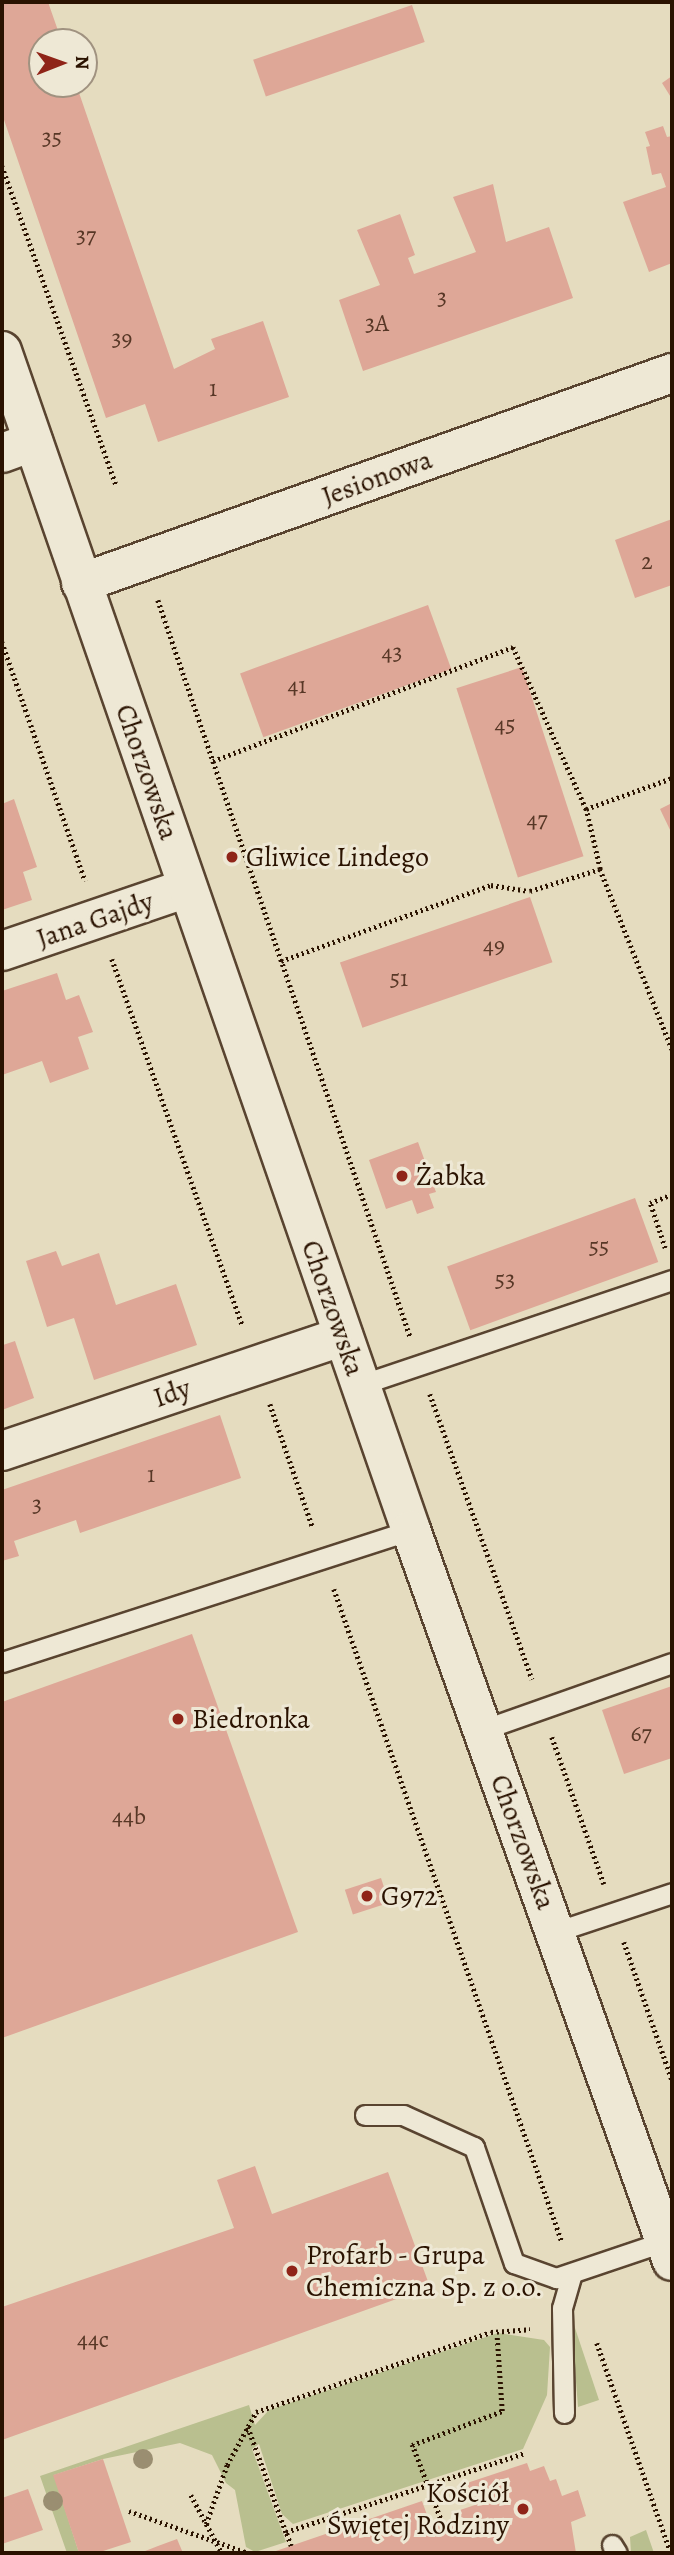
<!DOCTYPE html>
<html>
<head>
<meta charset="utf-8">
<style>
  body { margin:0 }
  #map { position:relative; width:674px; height:2555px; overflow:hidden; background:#e5dcbf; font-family:Alegreya,serif }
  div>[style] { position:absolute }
  .green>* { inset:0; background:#b9bf8f }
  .building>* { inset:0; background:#dea797; transform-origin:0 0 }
  .path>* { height:4.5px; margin-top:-2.25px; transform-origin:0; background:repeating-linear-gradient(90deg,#2a1200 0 2px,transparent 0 5.5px) }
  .roads { filter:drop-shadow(2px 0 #594430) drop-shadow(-2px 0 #594430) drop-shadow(0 2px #594430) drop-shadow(0 -2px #594430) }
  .service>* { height:19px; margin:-9.5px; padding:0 9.5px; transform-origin:9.5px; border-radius:9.5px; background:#eee8d5 }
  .minor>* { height:38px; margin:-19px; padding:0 19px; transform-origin:19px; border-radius:19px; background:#eee8d5 }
  .secondary>* { height:38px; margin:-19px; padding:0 19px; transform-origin:19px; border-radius:19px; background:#eee8d5 }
  .trees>* { width:20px; height:20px; margin:-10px; border-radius:50%; background:#9a8e71 }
  .dots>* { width:19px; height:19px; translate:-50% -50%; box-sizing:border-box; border:4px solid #eee8d5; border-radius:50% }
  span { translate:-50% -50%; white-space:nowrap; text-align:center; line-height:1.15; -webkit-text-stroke:6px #eee8d5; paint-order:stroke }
  .number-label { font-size:24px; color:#573726 }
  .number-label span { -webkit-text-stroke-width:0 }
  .street-label { font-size:28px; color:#2a1200 }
  .poi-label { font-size:28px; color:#2a1200 }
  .left { translate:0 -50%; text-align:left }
  .right { translate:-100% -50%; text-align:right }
  .frame { position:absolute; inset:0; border:4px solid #2a1200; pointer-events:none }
  .north { position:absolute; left:28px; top:28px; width:70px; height:70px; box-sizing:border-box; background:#eee8d5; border:2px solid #a09280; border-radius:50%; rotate:89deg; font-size:19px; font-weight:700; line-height:28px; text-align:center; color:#2a1200 }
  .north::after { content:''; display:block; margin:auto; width:24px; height:32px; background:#8f2418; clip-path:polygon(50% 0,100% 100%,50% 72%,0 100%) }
</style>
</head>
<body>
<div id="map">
  <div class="green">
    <i style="clip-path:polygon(571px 2316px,599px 2400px,578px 2407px)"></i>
    <i style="clip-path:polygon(498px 2333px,544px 2340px,550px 2347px,547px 2395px,523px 2449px,293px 2524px,282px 2514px,259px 2444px,252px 2449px,286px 2542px,255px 2552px,246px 2547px,235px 2490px,226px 2483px,212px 2455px,180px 2443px,103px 2459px,54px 2475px,79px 2553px,67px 2553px,40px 2476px,249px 2405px,255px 2425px,269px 2410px)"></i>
    <i style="clip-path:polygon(646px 2530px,654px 2553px,631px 2553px,630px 2537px)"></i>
  </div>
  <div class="building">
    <i style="clip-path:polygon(2px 2px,48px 2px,62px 42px,42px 42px,42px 84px,76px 84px,174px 369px,215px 349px,211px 339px,263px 321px,289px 397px,158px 442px,145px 404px,106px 418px,2px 114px)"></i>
    <i style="left:412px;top:5px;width:39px;height:168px;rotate:71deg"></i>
    <i style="clip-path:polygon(672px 76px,672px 99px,662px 83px)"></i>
    <i style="clip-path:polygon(663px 126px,667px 137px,672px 136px,672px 263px,649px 272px,623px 202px,666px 187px,661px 173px,652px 175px,646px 147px,650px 146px,645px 132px)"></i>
    <i style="clip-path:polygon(493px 184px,506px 242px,549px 227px,573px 298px,363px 371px,339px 300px,380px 285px,357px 230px,400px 214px,415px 255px,408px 258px,414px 274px,476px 252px,453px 197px)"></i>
    <i style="clip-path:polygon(672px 519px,672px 585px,635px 598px,615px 540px)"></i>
    <i style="left:428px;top:605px;width:68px;height:200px;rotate:70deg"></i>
    <i style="left:522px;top:667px;width:199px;height:69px;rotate:72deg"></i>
    <i style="clip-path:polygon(14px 799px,37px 867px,23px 872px,32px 900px,2px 910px,2px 804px)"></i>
    <i style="clip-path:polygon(672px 803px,672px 834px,660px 809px)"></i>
    <i style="left:530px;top:897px;width:69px;height:201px;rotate:71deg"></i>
    <i style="clip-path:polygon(57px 973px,66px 1000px,79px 995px,93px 1032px,78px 1037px,89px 1069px,50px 1083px,42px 1061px,2px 1075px,2px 991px)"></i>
    <i style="clip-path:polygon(418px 1142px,436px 1192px,429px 1194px,434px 1208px,417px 1214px,412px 1200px,386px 1209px,369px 1160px)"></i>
    <i style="left:635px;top:1198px;width:68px;height:200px;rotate:70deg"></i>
    <i style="clip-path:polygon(56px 1251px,62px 1266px,99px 1253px,116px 1305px,176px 1284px,197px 1345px,94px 1380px,74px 1318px,47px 1327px,26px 1261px)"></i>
    <i style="clip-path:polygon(15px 1341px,34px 1398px,2px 1410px,3px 1345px)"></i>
    <i style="clip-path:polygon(220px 1415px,241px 1478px,80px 1533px,76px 1520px,14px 1541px,19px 1556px,2px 1561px,2px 1490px)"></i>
    <i style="clip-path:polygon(192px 1634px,298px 1932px,2px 2038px,2px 1702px)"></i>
    <i style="clip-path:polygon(672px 1686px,672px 1758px,624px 1774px,602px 1710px)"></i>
    <i style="left:381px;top:1878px;width:26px;height:38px;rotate:72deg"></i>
    <i style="clip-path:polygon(255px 2166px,272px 2214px,388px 2172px,430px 2287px,2px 2440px,2px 2307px,234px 2228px,217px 2180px)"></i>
    <i style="clip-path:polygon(103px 2459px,131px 2542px,97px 2553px,79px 2553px,53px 2475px)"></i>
    <i style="clip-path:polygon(527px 2463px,530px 2471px,544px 2466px,550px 2481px,556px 2479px,562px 2496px,578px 2490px,586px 2516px,571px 2522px,576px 2553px,270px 2553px,422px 2501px,431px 2526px,453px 2519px,451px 2513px,475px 2505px,467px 2483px)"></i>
    <i style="clip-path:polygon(28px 2489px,43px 2530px,2px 2544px,2px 2498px)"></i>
    <i style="clip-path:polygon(177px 2539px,183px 2553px,140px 2553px,158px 2546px)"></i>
  </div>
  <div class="path">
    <i style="left:2px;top:166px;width:338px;rotate:70.3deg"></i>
    <i style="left:158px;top:600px;width:778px;rotate:71.1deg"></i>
    <i style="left:2px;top:642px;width:253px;rotate:70.8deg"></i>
    <i style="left:213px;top:761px;width:321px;rotate:-20.8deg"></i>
    <i style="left:513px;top:647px;width:178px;rotate:65.7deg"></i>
    <i style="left:600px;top:869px;width:194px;rotate:68.2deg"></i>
    <i style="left:112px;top:959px;width:390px;rotate:70.4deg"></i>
    <i style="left:281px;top:961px;width:223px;rotate:-19.9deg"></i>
    <i style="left:491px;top:885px;width:39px;rotate:9deg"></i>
    <i style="left:530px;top:891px;width:73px;rotate:-17.4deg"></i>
    <i style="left:600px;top:869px;width:62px;rotate:-103.1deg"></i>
    <i style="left:586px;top:809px;width:91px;rotate:-19.8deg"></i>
    <i style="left:665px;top:1248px;width:47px;rotate:-108.4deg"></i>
    <i style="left:650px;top:1203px;width:24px;rotate:-22deg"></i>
    <i style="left:430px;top:1394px;width:303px;rotate:70.3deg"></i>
    <i style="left:270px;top:1404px;width:131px;rotate:70.9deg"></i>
    <i style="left:334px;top:1589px;width:692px;rotate:70.75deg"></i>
    <i style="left:552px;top:1737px;width:156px;rotate:70.5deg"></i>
    <i style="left:624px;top:1942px;width:146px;rotate:70.8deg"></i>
    <i style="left:597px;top:2343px;width:223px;rotate:70.6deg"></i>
    <i style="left:248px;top:2427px;width:112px;rotate:70.1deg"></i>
    <i style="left:191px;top:2495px;width:66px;rotate:61.9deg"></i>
    <i style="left:129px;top:2511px;width:126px;rotate:19.4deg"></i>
    <i style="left:442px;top:2523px;width:84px;rotate:-111deg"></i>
    <i style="left:412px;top:2445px;width:96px;rotate:-20.7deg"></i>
    <i style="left:502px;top:2411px;width:74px;rotate:-93.9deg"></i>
    <i style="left:206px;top:2524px;width:63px;rotate:-70.4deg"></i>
    <i style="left:227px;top:2465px;width:60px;rotate:-61.3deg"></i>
    <i style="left:256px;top:2412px;width:248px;rotate:-18.8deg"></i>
    <i style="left:491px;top:2332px;width:39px;rotate:-4deg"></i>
    <i style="left:291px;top:2546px;width:15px;rotate:-110deg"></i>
    <i style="left:286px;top:2532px;width:252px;rotate:-18.3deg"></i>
  </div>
  <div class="roads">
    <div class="service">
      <i style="left:360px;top:1385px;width:329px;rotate:-18.6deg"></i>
      <i style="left:2px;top:1662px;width:430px;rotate:-17.9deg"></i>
      <i style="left:482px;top:1730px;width:201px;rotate:-19.4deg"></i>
      <i style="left:555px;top:1932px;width:123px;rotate:-18.4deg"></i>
      <i style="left:365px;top:2115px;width:38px"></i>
      <i style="left:403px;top:2115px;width:78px;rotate:24.3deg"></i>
      <i style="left:474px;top:2147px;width:123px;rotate:71deg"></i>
      <i style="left:514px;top:2263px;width:45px;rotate:19.7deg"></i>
      <i style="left:556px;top:2278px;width:115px;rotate:-18.7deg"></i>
      <i style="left:564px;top:2413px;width:105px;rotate:-91.1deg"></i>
      <i style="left:562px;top:2308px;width:36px;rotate:-74deg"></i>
      <i style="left:612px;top:2545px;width:9px;rotate:58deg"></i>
    </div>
    <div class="minor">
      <i style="left:2px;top:453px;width:33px;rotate:-20deg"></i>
      <i style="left:81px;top:583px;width:627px;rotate:-19.56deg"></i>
      <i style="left:2px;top:951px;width:195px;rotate:-18.8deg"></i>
      <i style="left:2px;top:1451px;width:360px;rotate:-18.6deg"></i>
    </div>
    <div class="secondary">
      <i style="left:2px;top:351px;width:1248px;rotate:70.87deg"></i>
      <i style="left:411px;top:1530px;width:776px;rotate:70.35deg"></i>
    </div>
  </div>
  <div class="trees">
    <i style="left:143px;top:2459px"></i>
    <i style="left:53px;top:2501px"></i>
  </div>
  <div class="dots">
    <i style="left:232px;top:857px;background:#8f2418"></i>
    <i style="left:402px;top:1176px;background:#8f2418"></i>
    <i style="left:178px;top:1719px;background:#8f2418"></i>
    <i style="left:367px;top:1896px;background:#8f2418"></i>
    <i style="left:292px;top:2271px;background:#8f2418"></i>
    <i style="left:523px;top:2509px;background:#8f2418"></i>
  </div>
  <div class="number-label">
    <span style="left:52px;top:138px">35</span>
    <span style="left:86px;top:236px">37</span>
    <span style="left:442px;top:298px">3</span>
    <span style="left:377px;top:324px">3A</span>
    <span style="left:122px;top:339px">39</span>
    <span style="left:213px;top:389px">1</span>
    <span style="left:647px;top:562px">2</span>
    <span style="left:392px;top:653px">43</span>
    <span style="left:297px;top:686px">41</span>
    <span style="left:505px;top:725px">45</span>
    <span style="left:537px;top:820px">47</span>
    <span style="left:494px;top:946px">49</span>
    <span style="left:399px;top:979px">51</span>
    <span style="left:599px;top:1247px">55</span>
    <span style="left:505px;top:1280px">53</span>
    <span style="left:151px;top:1475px">1</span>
    <span style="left:37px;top:1505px">3</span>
    <span style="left:641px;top:1734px">67</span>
    <span style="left:129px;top:1817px">44b</span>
    <span style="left:93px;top:2340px">44c</span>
  </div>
  <div class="street-label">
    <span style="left:377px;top:478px;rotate:-20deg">Jesionowa</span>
    <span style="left:147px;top:772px;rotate:71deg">Chorzowska</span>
    <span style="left:95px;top:920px;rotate:-19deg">Jana Gajdy</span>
    <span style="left:333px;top:1308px;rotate:71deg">Chorzowska</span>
    <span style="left:172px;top:1393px;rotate:-19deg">Idy</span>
    <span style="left:523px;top:1842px;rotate:70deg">Chorzowska</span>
  </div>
  <div class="poi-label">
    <span class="left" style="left:246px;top:857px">Gliwice Lindego</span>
    <span class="left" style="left:416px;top:1176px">Żabka</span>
    <span class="left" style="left:192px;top:1719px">Biedronka</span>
    <span class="left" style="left:381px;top:1896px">G972</span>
    <span class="left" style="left:306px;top:2271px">Profarb - Grupa<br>Chemiczna Sp. z o.o.</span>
    <span class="right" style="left:509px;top:2509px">Kościół<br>Świętej Rodziny</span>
  </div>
  <div class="frame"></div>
  <div class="north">N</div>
</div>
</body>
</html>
